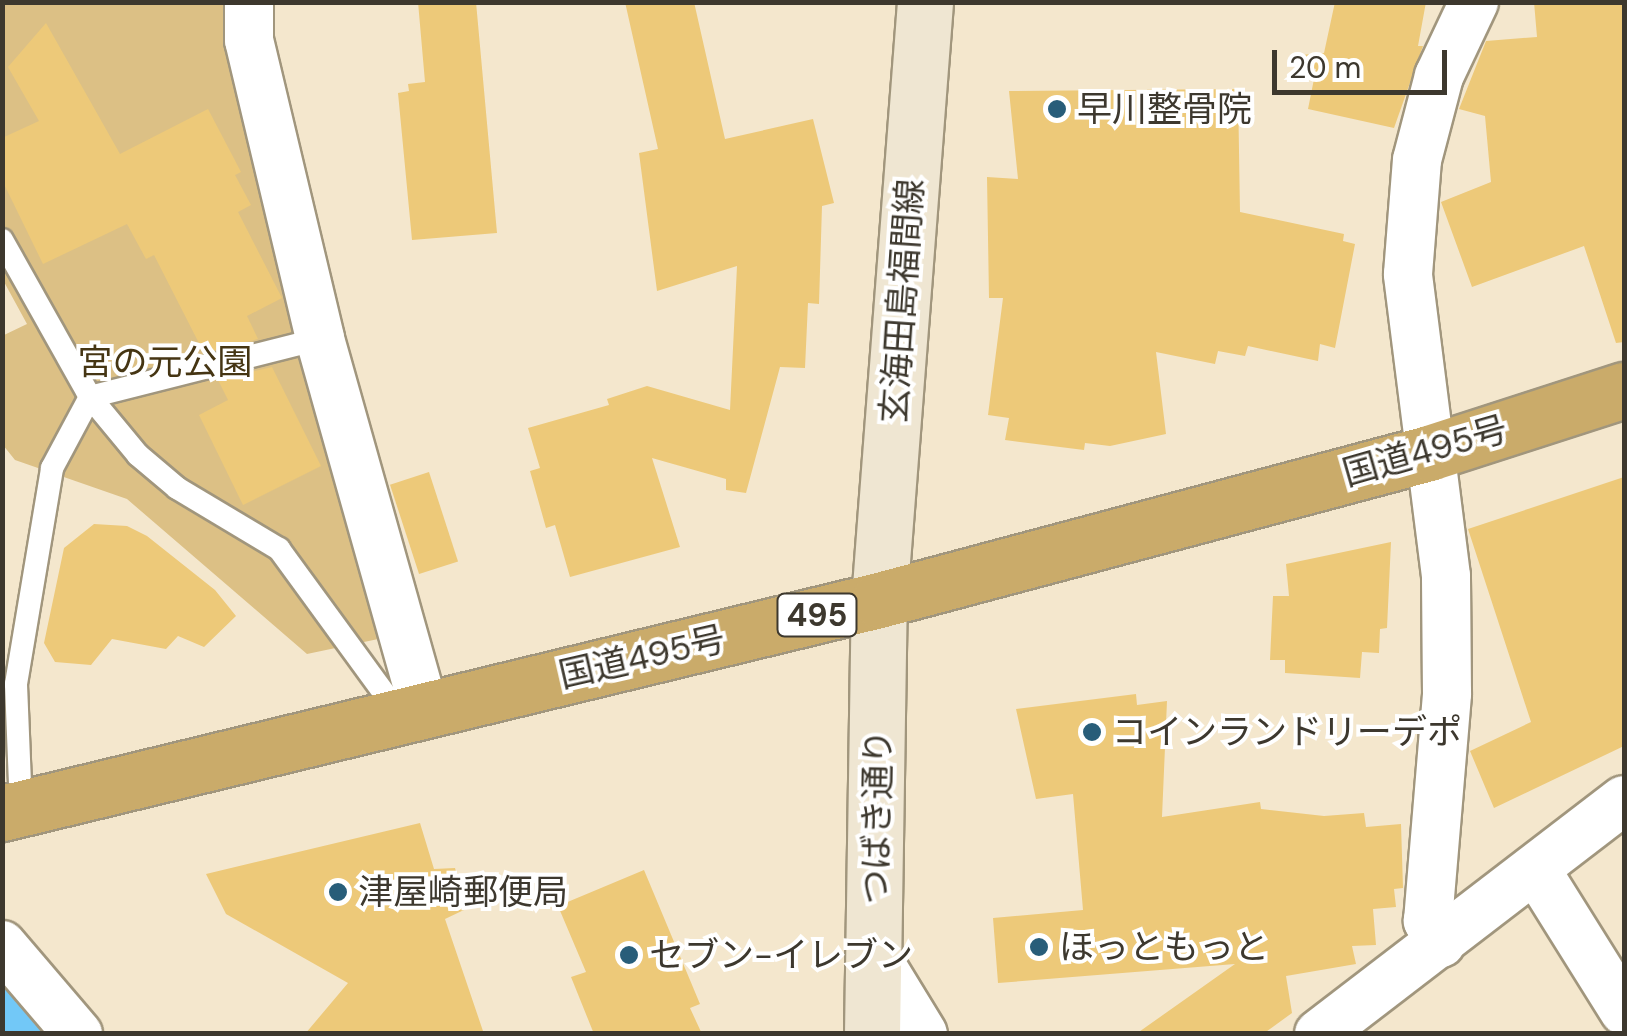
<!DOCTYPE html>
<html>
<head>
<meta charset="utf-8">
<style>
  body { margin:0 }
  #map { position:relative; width:1627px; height:1036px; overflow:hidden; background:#f4e7cd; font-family:"DM Sans","Noto Sans JP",sans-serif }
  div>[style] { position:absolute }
  .green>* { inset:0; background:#dcc085 }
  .river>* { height:105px; margin:-52.5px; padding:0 52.5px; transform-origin:52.5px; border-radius:52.5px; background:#72c8f7 }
  .building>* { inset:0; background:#edc979; transform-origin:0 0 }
  .roads { filter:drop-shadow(2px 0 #a1967d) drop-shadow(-2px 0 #a1967d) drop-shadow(0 2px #a1967d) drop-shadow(0 -2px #a1967d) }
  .lane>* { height:22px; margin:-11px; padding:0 11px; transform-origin:11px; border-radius:11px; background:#fff }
  .street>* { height:48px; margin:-24px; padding:0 24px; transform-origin:24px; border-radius:24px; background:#fff }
  .secondary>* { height:55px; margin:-27.5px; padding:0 27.5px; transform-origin:27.5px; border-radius:27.5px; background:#efe6d2 }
  .highway>* { height:55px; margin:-27.5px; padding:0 27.5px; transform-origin:27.5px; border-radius:27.5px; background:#caab6a }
  .dots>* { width:28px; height:28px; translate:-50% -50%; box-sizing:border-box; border:5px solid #fff; border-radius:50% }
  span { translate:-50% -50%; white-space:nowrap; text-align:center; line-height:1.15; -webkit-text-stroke:8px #fff; paint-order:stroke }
  .shield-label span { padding:2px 8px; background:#fff; border:2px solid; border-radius:8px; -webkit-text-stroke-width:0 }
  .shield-label { font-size:32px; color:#3d382e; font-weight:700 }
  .poi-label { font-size:35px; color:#3d382e }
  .left { translate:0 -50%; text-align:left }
  .street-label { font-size:35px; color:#3d382e }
  .park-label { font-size:35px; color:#453513 }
  .frame { position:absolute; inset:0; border:5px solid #3d382e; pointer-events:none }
  .scale { position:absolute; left:1272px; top:50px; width:175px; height:45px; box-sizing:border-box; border:5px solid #3d382e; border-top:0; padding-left:12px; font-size:30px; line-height:35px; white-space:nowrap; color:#3d382e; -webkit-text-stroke:8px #fff; paint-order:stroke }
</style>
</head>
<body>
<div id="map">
  <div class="green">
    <i style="clip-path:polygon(3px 3px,230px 3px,383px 638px,307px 654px,127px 499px,15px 460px,3px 445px,2px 336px,27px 324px,3px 280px)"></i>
  </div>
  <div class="river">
    <i style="left:2px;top:1021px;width:18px;rotate:45deg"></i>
  </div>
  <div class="building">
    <i style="clip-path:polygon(418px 2px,476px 2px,497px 233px,412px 240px,398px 93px,409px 91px,408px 84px,425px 82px)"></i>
    <i style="clip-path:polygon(625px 2px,694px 2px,725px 139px,813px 119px,834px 203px,822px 206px,819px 304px,808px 303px,805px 368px,780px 367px,746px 493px,726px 490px,726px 479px,652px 458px,680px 547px,570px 577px,555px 525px,546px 528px,530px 471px,540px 468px,528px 428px,609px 405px,607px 399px,647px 386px,730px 410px,737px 266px,657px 291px,639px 153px,658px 149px)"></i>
    <i style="clip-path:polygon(1335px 2px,1426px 2px,1418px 46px,1423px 46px,1394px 128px,1308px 109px,1316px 69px,1289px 62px,1289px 56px,1324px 53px)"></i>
    <i style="clip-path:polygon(1534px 2px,1622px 2px,1624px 342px,1616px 343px,1584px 246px,1472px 287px,1441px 202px,1491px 182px,1485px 116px,1459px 109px,1486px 41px,1537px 37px)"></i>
    <i style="clip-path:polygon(46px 23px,120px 154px,208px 109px,241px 172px,235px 175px,251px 205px,238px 212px,282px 298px,247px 316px,258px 339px,204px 353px,154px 255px,146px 259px,127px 224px,43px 264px,2px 180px,2px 138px,39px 121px,8px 67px)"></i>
    <i style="clip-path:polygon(1238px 89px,1240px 212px,1344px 234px,1343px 241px,1355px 244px,1335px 348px,1320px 344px,1318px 361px,1248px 346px,1245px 356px,1218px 351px,1215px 364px,1156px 352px,1166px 434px,1110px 446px,1085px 443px,1084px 450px,1005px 440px,1009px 418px,988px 415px,1003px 298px,989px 298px,987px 177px,1018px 179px,1009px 91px)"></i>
    <i style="clip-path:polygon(272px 367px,321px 466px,243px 505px,199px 415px,228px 400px,218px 380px)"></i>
    <i style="left:429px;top:472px;width:94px;height:41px;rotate:72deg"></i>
    <i style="clip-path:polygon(1624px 477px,1624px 746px,1494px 808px,1470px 751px,1531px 722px,1468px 529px)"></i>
    <i style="clip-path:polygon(94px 524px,127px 526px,147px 536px,215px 590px,236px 616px,204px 647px,178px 636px,166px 649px,112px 639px,91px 665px,55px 662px,44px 643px,64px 548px)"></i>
    <i style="clip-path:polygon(1391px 542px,1387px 628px,1380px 629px,1379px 653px,1362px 652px,1360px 678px,1285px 673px,1285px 660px,1270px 660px,1273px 596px,1289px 596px,1286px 564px)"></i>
    <i style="clip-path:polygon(1136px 694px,1137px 705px,1167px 701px,1162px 817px,1260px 802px,1261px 809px,1324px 816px,1364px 813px,1366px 827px,1401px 824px,1403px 888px,1394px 889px,1396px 907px,1373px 909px,1376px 945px,1352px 946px,1356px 964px,1286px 976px,1292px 1013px,1263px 1034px,1136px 1034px,1235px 964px,998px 983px,993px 918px,1083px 910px,1073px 794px,1036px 799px,1016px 709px)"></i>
    <i style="clip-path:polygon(420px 823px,434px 869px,455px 868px,466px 909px,445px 919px,484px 1034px,305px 1034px,348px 983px,226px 914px,206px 874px)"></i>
    <i style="clip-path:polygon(644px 870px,700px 1004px,690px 1008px,702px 1034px,594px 1034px,571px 977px,586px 972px,558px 906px)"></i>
  </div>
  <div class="roads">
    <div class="lane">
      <i style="left:2px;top:240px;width:180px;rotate:60.7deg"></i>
      <i style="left:90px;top:397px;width:75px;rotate:50.4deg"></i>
      <i style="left:138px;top:455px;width:51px;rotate:40.2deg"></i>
      <i style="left:177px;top:488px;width:119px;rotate:30.9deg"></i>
      <i style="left:279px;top:549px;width:205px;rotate:53.9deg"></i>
      <i style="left:21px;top:809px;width:125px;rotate:-92.3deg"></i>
      <i style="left:16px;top:684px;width:219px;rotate:-80.5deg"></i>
      <i style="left:52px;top:468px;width:81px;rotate:-61.8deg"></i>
      <i style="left:90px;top:397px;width:237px;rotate:-14.2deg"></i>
    </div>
    <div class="street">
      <i style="left:249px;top:2px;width:38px;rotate:90deg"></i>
      <i style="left:249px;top:40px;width:307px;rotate:76.6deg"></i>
      <i style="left:320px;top:339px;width:384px;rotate:74.3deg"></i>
      <i style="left:1536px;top:870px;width:166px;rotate:58deg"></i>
      <i style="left:1441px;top:943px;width:26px;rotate:-121deg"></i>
      <i style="left:1428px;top:921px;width:229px;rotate:-85.2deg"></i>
      <i style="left:1447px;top:693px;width:117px;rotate:-90.5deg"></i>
      <i style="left:1446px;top:576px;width:304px;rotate:-97.2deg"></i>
      <i style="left:1408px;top:274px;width:114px;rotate:-85.5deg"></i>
      <i style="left:1417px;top:160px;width:87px;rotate:-75.3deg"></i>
      <i style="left:1439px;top:76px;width:82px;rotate:-64.7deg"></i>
      <i style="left:2px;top:945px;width:117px;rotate:49.5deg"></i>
      <i style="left:876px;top:957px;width:90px;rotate:58.6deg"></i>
      <i style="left:1319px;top:1034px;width:384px;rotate:-37.5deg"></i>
    </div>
    <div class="secondary">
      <i style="left:872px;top:1034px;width:434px;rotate:-89.1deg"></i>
      <i style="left:879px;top:600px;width:600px;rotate:-85.6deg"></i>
    </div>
    <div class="highway">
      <i style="left:2px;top:813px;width:902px;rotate:-13.65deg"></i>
      <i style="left:879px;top:600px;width:569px;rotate:-14.96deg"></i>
      <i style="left:1429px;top:453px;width:205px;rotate:-17.9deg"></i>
    </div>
  </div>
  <div class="dots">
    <i style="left:1057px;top:109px;background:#285d79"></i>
    <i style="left:1092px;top:732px;background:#285d79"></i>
    <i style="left:338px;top:892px;background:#285d79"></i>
    <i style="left:1039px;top:947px;background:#285d79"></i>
    <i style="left:629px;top:955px;background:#285d79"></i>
  </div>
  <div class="shield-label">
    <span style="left:817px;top:615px">495</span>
  </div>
  <div class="poi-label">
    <span class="left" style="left:1077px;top:109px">早川整骨院</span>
    <span class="left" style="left:1112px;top:732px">コインランドリーデポ</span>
    <span class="left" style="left:358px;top:892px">津屋崎郵便局</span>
    <span class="left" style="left:1059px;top:947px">ほっともっと</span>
    <span class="left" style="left:649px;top:955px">セブン-イレブン</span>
  </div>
  <div class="street-label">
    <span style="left:902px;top:301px;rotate:-86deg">玄海田島福間線</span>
    <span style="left:1425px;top:451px;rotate:-16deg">国道495号</span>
    <span style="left:642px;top:657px;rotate:-13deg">国道495号</span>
    <span style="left:877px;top:817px;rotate:-89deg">つばき通り</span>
  </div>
  <div class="park-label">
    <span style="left:165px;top:362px">宮の元公園</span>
  </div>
  <div class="frame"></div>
  <div class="scale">20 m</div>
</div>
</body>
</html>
